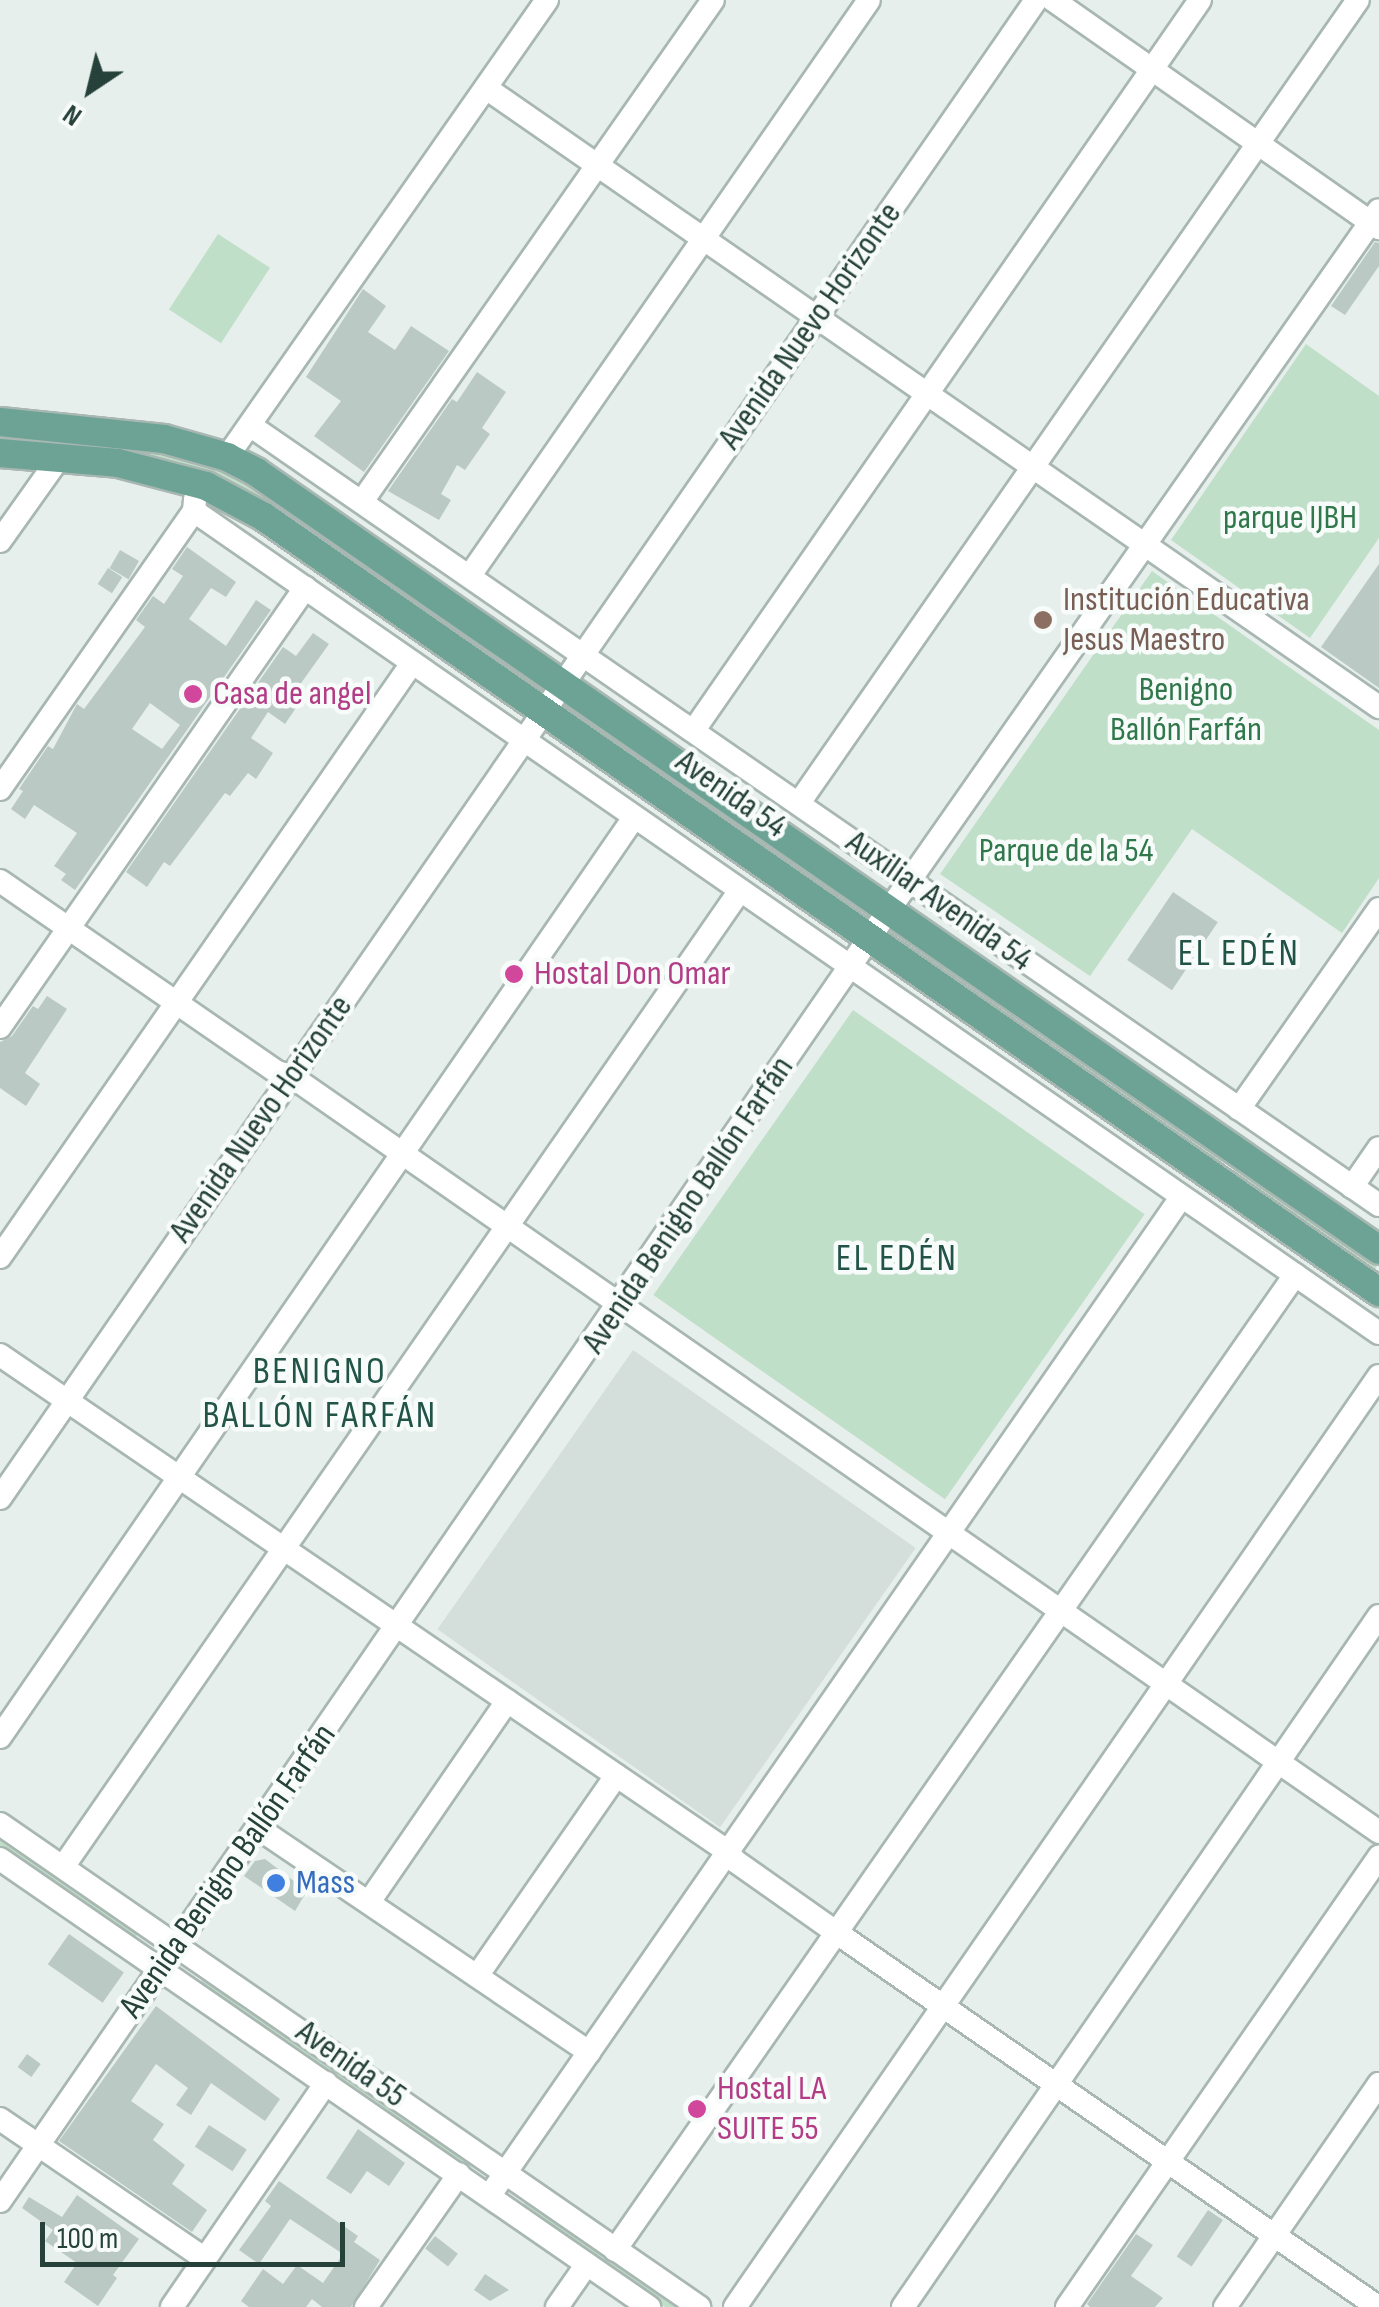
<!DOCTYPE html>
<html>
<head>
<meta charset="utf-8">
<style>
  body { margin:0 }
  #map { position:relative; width:1379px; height:2307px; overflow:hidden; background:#e6efeb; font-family:"Sofia Sans Condensed",sans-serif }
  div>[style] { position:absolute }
  .built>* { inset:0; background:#d4deda; transform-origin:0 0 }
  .green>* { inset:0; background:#c0dfc8; transform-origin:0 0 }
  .building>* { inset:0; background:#bbc9c4; transform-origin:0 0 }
  .roads { filter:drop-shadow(2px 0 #a8b7b2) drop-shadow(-2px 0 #a8b7b2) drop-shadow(0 2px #a8b7b2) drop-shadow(0 -2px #a8b7b2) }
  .minor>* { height:22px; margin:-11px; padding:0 11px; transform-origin:11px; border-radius:11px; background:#fff }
  .major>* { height:28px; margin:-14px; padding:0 14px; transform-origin:14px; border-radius:14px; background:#6ca395 }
  .dots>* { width:28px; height:28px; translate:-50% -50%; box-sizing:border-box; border:5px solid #f7fbf9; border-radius:50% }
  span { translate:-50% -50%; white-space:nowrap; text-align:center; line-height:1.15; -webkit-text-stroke:9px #f7fbf9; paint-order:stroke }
  .street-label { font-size:35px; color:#254139 }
  .park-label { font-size:35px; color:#30774b }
  .education-label { font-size:35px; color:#785e54 }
  .left { translate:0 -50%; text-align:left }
  .hotel-label { font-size:35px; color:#b23c85 }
  .shop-label { font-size:35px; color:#366cbe }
  .neighbourhood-label { font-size:38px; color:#215347; letter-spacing:2.5px }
  .north { position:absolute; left:40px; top:40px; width:100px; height:100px; -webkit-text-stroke:8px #f7fbf9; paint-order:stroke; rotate:215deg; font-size:28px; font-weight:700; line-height:40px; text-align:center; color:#254139 }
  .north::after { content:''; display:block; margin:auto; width:35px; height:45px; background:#254139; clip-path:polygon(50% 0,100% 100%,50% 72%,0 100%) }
  .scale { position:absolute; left:40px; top:2222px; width:305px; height:45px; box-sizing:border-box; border:5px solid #254139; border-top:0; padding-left:12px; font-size:30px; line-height:35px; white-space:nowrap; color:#254139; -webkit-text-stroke:8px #f7fbf9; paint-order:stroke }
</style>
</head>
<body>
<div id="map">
  <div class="built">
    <i style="left:633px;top:1350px;width:345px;height:341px;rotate:35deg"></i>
  </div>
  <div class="green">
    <i style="left:218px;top:234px;width:62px;height:90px;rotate:33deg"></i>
    <i style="clip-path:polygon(1306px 344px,1379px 396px,1379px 538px,1310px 638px,1171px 540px)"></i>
    <i style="clip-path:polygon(0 432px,125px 442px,235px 473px,457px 623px,450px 634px,251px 499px,0 443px)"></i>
    <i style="clip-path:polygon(1152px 571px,1379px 730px,1379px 878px,1342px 933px,1192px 829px,1090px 976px,940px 874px)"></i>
    <i style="left:467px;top:630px;width:85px;height:14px;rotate:34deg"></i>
    <i style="left:574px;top:704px;width:173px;height:14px;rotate:35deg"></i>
    <i style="left:732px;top:813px;width:148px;height:13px;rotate:34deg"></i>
    <i style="left:919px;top:943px;width:373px;height:13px;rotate:35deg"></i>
    <i style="left:853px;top:1010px;width:356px;height:348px;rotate:35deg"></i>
    <i style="left:1237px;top:1166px;width:172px;height:13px;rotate:34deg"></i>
    <i style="left:0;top:1834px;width:170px;height:14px;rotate:35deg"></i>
    <i style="left:205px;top:1976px;width:326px;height:10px;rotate:35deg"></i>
    <i style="clip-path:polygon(528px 2199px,684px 2307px,665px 2307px,522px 2207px)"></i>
  </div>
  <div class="building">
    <i style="clip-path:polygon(1375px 242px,1379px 243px,1379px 266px,1345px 315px,1331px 306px)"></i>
    <i style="clip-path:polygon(363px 289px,386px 306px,368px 332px,395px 350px,411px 326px,449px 351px,364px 472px,314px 436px,341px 401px,306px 377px)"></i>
    <i style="clip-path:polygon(477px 372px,506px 392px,482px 428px,490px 434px,465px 470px,457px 465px,441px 494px,451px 500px,439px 520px,388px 491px,452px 399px,457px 402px)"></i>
    <i style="clip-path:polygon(evenodd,187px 547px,236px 582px,226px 597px,211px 588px,189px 619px,226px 646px,256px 600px,271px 610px,75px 890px,61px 880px,66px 874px,54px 866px,77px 833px,34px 805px,25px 819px,11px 809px,23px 791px,19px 789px,48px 746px,53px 749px,77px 704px,84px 709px,145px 627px,136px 620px,153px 596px,164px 604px,183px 576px,172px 569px,187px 547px,150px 703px,180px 725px,162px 749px,132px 729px,150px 703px)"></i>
    <i style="left:120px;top:550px;width:22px;height:21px;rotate:30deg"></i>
    <i style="clip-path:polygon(1379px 564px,1379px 688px,1321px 647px)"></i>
    <i style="left:108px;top:568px;width:17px;height:19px;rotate:33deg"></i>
    <i style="clip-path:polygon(313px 633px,329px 644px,294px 693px,302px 699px,285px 724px,268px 712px,251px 738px,273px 753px,256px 779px,248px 773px,230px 796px,225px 793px,170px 866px,164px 862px,147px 887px,126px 872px,283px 647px,296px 656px)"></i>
    <i style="left:1173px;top:892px;width:54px;height:82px;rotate:34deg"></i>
    <i style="clip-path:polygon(47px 996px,67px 1009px,25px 1073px,40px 1084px,26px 1106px,0 1088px,0 1042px,12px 1036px,33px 1006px,38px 1009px)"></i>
    <i style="clip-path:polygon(265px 1859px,307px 1891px,295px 1911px,244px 1876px,255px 1861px)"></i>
    <i style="left:69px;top:1934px;width:67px;height:37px;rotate:35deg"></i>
    <i style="clip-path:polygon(156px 2006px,280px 2099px,265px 2121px,211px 2083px,191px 2115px,176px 2105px,188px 2088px,156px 2064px,131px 2101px,164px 2124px,153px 2140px,185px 2165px,172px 2184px,207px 2210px,192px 2232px,59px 2141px)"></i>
    <i style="left:27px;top:2054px;width:17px;height:16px;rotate:36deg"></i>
    <i style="left:209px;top:2125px;width:45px;height:26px;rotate:33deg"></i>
    <i style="clip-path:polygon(358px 2129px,405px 2163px,389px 2186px,367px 2171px,351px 2194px,326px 2178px)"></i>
    <i style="clip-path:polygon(279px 2181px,358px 2236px,354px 2242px,380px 2260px,351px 2307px,322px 2307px,312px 2299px,306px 2307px,249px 2307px,241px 2301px,263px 2269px,283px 2284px,297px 2265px,323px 2283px,343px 2254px,290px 2219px,259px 2264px,239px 2250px,271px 2206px,265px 2201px)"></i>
    <i style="clip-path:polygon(77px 2195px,139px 2239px,113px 2275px,117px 2278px,98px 2306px,64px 2282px,77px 2263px,45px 2241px,53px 2230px,22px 2208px,29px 2197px,62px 2217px)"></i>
    <i style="left:1208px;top:2210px;width:18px;height:56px;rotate:34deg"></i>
    <i style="clip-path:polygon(1136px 2234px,1153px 2245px,1131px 2276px,1163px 2298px,1155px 2307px,1090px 2307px,1087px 2304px)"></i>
    <i style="left:435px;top:2236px;width:29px;height:16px;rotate:38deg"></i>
    <i style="clip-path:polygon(485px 2274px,509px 2290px,490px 2301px,474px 2290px)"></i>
  </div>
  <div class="roads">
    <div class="minor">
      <i style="left:1053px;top:0;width:398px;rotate:35deg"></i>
      <i style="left:486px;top:88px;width:1087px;rotate:34.73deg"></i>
      <i style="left:251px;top:426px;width:1371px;rotate:34.63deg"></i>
      <i style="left:227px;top:457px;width:558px;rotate:-55deg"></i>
      <i style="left:363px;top:500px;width:610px;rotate:-55.01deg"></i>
      <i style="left:194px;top:511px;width:1442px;rotate:34.75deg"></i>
      <i style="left:0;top:541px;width:102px;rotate:-54.6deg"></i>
      <i style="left:471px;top:574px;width:698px;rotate:-55.26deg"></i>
      <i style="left:694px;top:730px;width:888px;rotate:-55.27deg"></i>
      <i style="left:0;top:789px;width:339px;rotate:-55.1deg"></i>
      <i style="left:194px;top:511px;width:12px;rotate:-85deg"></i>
      <i style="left:799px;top:803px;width:978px;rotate:-55.16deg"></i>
      <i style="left:0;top:881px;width:336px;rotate:34.6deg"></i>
      <i style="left:277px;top:1072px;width:15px;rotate:16deg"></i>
      <i style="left:291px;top:1076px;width:1325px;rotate:34.79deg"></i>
      <i style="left:0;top:1027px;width:535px;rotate:-55.21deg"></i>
      <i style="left:1239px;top:1109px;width:244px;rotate:-55deg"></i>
      <i style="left:1352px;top:1187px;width:47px;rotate:-55.3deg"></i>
      <i style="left:0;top:1257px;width:723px;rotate:-55.25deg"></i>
      <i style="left:0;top:1355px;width:880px;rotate:34.3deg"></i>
      <i style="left:727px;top:1851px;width:13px;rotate:51deg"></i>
      <i style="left:735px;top:1861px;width:125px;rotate:35.2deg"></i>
      <i style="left:837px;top:1933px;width:658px;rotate:34.66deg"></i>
      <i style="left:0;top:1498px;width:1821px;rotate:-55.33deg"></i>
      <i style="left:0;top:1737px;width:1115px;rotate:-55.41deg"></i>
      <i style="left:0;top:1824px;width:850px;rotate:34.64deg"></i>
      <i style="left:258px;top:1828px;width:400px;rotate:34.1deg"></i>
      <i style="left:0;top:1859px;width:789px;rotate:34.62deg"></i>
      <i style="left:63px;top:1867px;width:1186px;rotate:-55.27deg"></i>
      <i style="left:369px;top:1902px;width:244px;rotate:-55.5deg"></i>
      <i style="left:477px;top:1976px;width:244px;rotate:-55.2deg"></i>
      <i style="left:0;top:2119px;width:248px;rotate:34.3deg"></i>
      <i style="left:490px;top:2195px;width:1212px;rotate:-55.29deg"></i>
      <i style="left:0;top:2201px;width:1534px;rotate:-55.46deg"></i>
      <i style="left:870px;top:937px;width:887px;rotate:-55deg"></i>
      <i style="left:615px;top:2250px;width:1189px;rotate:-55.11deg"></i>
      <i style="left:172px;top:2307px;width:272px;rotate:-55.5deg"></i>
      <i style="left:366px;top:2307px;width:162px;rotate:-55deg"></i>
      <i style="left:557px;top:2307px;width:52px;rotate:-55.1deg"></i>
      <i style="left:735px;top:2307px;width:1132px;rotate:-55.33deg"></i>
      <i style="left:903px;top:2307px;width:839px;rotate:-55.44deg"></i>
      <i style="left:1067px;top:2307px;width:548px;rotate:-55.27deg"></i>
      <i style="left:1225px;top:2307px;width:271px;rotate:-55.4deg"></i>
    </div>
    <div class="major">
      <i style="left:0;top:422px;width:165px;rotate:5.9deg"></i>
      <i style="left:164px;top:439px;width:66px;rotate:15.9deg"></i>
      <i style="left:227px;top:457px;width:33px;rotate:27deg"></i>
      <i style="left:256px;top:472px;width:1366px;rotate:34.71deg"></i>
      <i style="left:0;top:453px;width:118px;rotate:4.8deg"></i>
      <i style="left:118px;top:463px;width:91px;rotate:14.6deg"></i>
      <i style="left:206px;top:486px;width:66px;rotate:28.1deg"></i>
      <i style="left:264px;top:517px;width:1358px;rotate:34.8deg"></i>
    </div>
  </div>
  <div class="dots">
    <i style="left:1043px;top:620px;background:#8d6e63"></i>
    <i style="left:193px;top:694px;background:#d1479c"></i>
    <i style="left:514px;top:974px;background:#d1479c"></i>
    <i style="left:276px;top:1883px;background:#3f7fe0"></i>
    <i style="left:697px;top:2109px;background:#d1479c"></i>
  </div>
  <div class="street-label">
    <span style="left:810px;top:326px;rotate:-55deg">Avenida Nuevo Horizonte</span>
    <span style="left:731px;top:794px;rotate:35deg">Avenida 54</span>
    <span style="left:939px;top:901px;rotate:35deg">Auxiliar Avenida 54</span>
    <span style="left:261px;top:1119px;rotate:-55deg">Avenida Nuevo Horizonte</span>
    <span style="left:688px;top:1205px;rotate:-56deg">Avenida Benigno Ballón Farfán</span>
    <span style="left:228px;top:1871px;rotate:-55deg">Avenida Benigno Ballón Farfán</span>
    <span style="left:351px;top:2064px;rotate:35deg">Avenida 55</span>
  </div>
  <div class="park-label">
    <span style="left:1290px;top:518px">parque IJBH</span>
    <span style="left:1186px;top:710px">Benigno<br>Ballón Farfán</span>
    <span style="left:1066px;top:851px">Parque de la 54</span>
  </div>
  <div class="education-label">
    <span class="left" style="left:1063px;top:620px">Institución Educativa<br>Jesus Maestro</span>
  </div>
  <div class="hotel-label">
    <span class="left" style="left:213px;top:694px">Casa de angel</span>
    <span class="left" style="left:534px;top:974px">Hostal Don Omar</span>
    <span class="left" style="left:717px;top:2109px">Hostal LA<br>SUITE 55</span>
  </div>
  <div class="shop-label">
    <span class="left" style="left:296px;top:1883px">Mass</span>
  </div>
  <div class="neighbourhood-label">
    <span style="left:1239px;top:954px">EL EDÉN</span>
    <span style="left:897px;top:1259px">EL EDÉN</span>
    <span style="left:320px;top:1394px">BENIGNO<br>BALLÓN FARFÁN</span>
  </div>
  <div class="north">N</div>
  <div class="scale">100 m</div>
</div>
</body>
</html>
